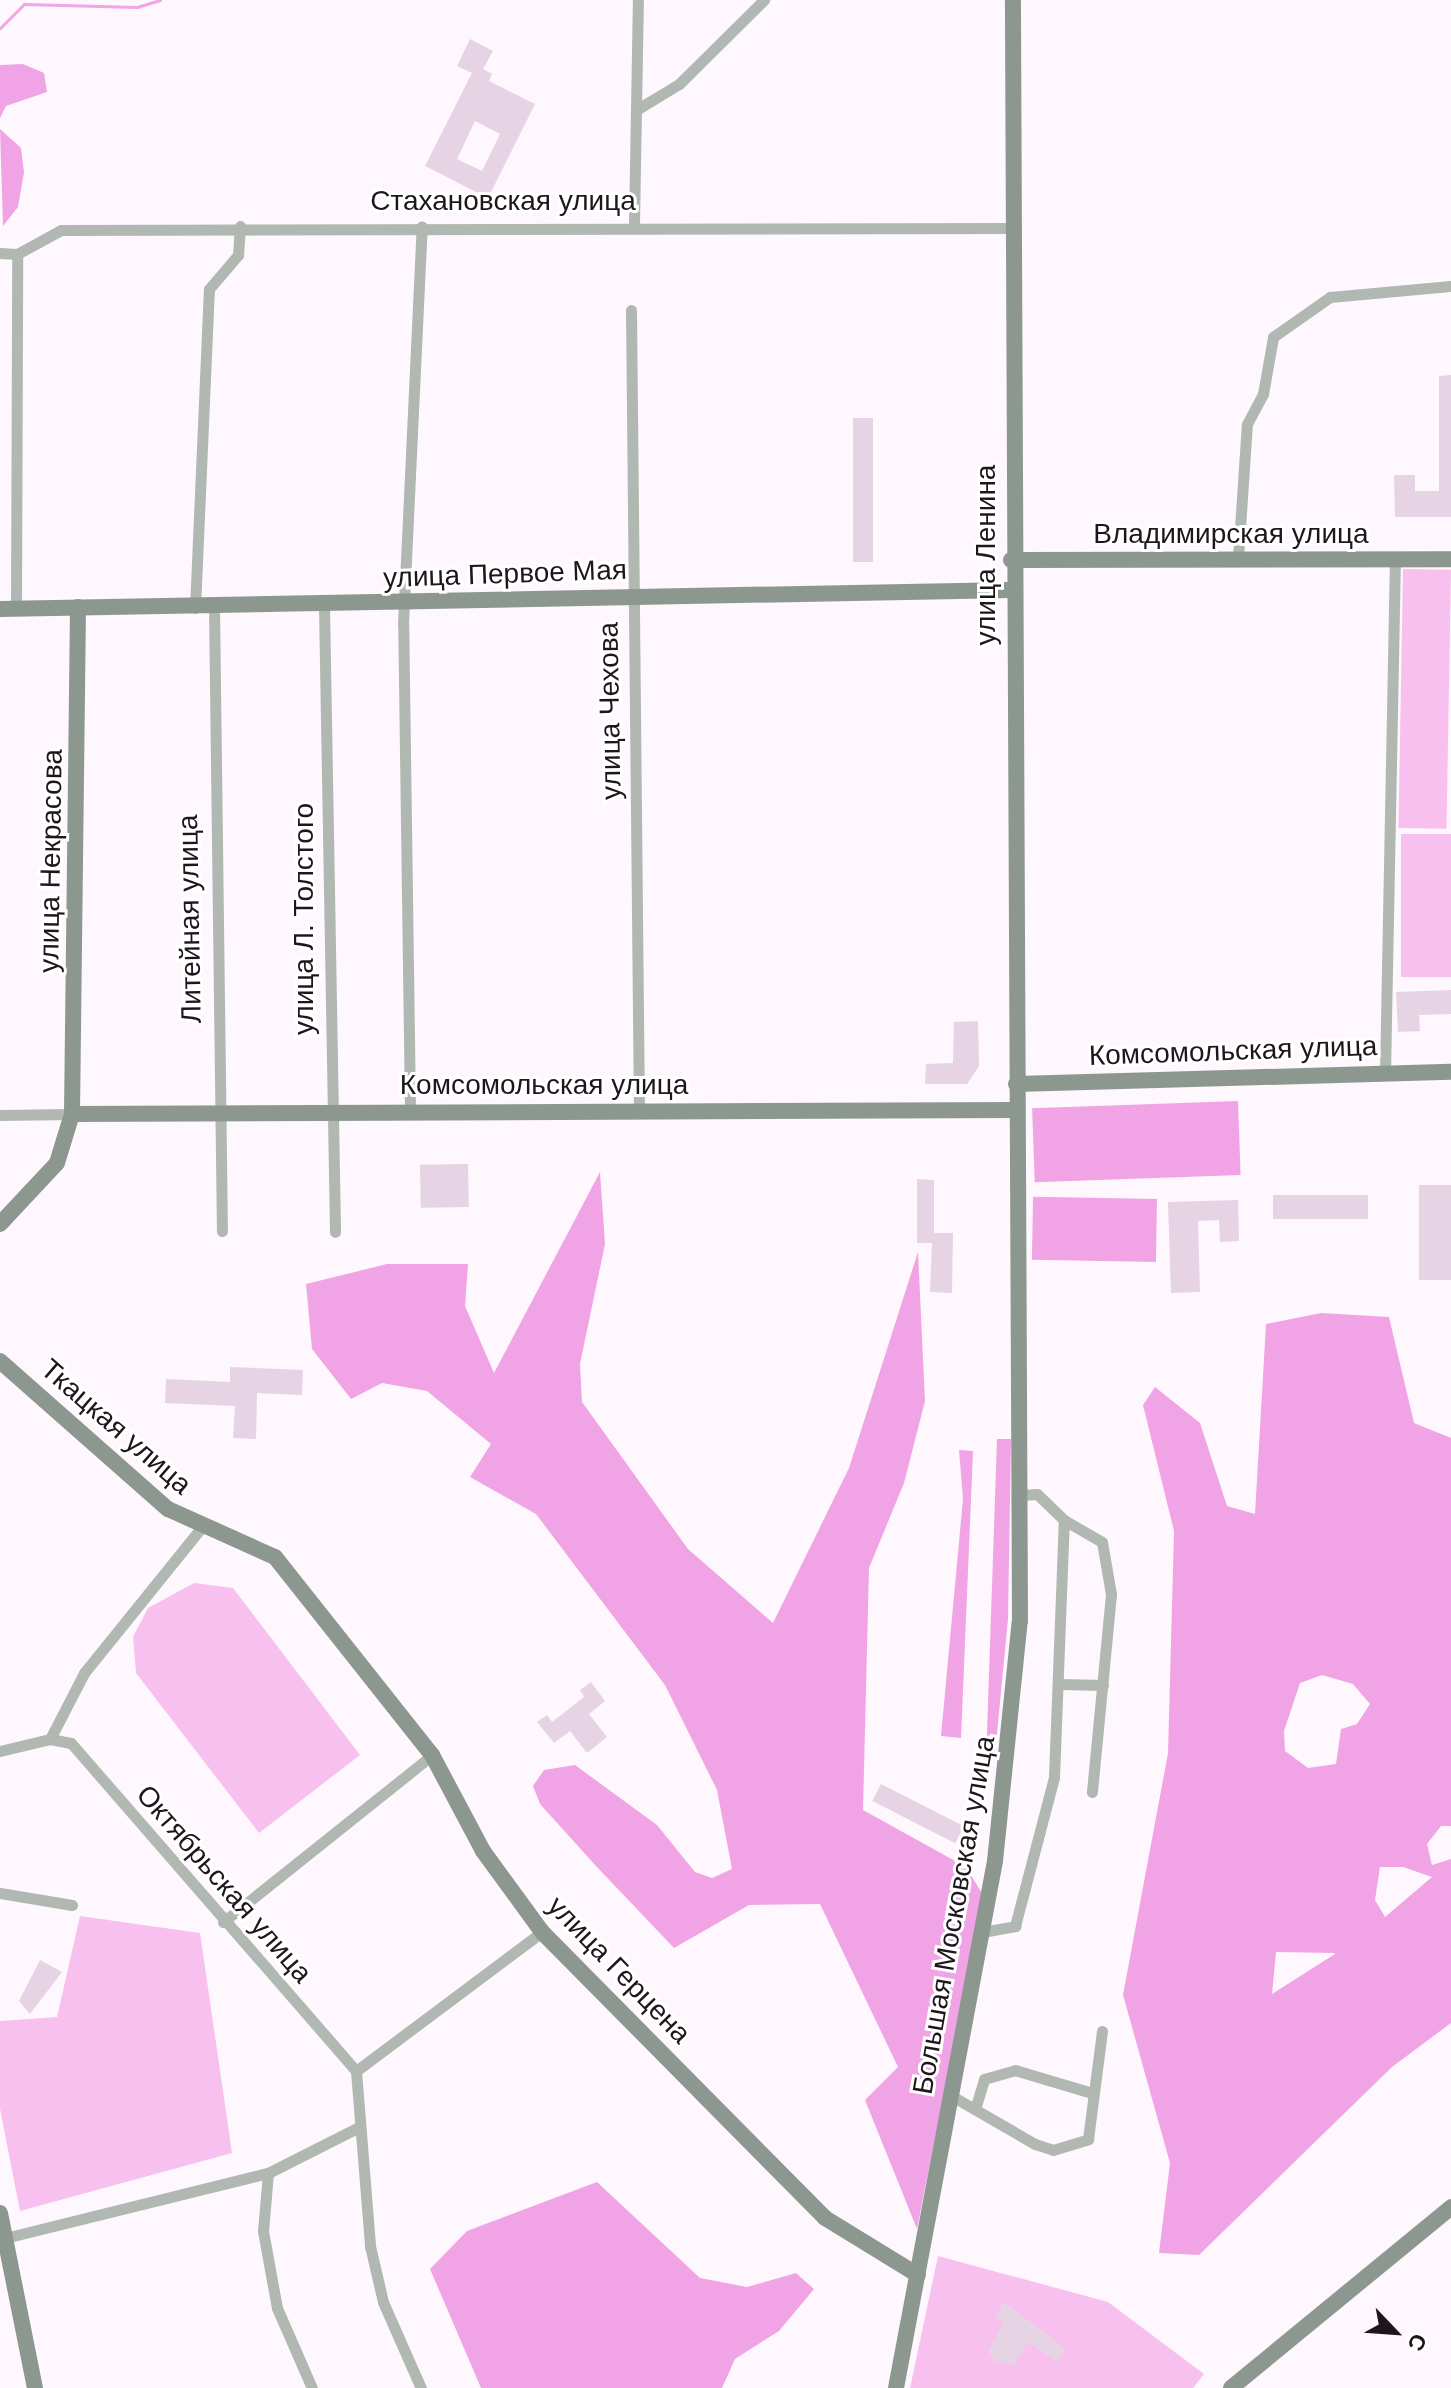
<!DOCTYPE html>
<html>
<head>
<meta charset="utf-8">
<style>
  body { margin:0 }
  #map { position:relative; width:1451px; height:2388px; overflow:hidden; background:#fef7fd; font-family:Arial,sans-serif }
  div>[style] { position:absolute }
  .green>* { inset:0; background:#f8c0ef; transform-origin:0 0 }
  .forest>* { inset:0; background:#f0a4e5; transform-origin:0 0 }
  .stream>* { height:3px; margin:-1.5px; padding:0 1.5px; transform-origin:1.5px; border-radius:1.5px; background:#f1a5e7 }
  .building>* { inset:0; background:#e6d3e3; transform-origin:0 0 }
  .street>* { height:11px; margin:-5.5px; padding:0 5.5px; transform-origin:5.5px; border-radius:5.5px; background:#b0b8b1 }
  .secondary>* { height:16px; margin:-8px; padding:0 8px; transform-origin:8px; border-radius:8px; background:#8c988f }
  span { translate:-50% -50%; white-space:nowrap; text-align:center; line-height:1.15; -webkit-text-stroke:6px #fff; paint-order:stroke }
  .street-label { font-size:28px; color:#1d161c }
  .north { position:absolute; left:1355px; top:2292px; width:80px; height:80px; -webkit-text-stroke:6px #fff; paint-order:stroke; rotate:115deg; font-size:22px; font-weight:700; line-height:32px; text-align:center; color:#1d161c }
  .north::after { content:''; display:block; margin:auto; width:28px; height:36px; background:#1d161c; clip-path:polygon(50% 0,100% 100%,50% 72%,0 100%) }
</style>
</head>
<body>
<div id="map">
  <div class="green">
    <i style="left:1403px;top:569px;width:48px;height:259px;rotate:1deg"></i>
    <i style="left:1401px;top:834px;width:50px;height:143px"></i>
    <i style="clip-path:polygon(194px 1583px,233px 1588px,360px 1755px,259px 1833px,136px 1673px,133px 1637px,148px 1608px)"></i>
    <i style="clip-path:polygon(80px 1916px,200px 1933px,232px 2153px,20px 2211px,0 2109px,0 2021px,57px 2017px)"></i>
    <i style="clip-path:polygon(938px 2256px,1108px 2302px,1204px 2374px,1193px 2388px,910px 2388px)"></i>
  </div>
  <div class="forest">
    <i style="clip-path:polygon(23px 64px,44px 73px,47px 92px,6px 106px,0 118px,0 65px)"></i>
    <i style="clip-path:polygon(0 129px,21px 148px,24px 172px,18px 207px,3px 226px)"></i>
    <i style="left:1238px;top:1101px;width:74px;height:206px;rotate:88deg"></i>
    <i style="clip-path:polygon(600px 1172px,605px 1244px,580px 1364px,582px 1402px,688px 1549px,773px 1623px,849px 1468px,918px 1252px,925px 1401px,904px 1483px,869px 1568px,863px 1810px,966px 1867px,983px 1895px,917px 2229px,865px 2100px,898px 2067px,820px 1904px,749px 1905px,674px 1948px,596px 1866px,540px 1804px,533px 1786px,544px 1770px,575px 1765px,657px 1825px,695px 1872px,712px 1878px,732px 1869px,717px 1790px,665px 1685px,536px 1514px,470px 1477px,491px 1444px,427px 1391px,382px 1383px,351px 1399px,312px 1349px,306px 1284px,387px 1264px,468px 1264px,465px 1306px,494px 1373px)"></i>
    <i style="left:1157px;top:1199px;width:63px;height:124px;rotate:91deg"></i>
    <i style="clip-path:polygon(evenodd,1321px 1313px,1389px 1317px,1414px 1423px,1451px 1438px,1451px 1826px,1441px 1826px,1427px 1844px,1432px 1865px,1451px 1859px,1451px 2023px,1392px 2067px,1199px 2255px,1159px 2253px,1170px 2163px,1123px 1995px,1168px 1753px,1174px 1531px,1143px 1405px,1155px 1387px,1200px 1423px,1227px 1506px,1255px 1514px,1266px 1324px,1321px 1313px,1322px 1675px,1353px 1684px,1370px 1704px,1357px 1724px,1341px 1729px,1336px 1764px,1308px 1768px,1285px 1751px,1284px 1731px,1300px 1683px,1322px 1675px,1321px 1313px,1380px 1867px,1403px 1867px,1432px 1877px,1385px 1917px,1375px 1900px,1380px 1867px,1321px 1313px,1276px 1952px,1334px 1953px,1335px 1954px,1272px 1994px,1276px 1952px)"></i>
    <i style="clip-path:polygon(997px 1439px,1011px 1439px,1008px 1619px,995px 1754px,986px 1762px)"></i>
    <i style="clip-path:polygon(959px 1450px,973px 1451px,961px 1738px,941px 1736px,963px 1499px)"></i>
    <i style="clip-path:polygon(597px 2182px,700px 2278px,747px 2287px,796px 2273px,814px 2289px,779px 2331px,735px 2359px,722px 2388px,481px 2388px,430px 2269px,467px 2231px)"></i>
  </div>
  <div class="stream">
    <i style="left:0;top:28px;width:34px;rotate:-45deg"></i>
    <i style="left:24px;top:4px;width:113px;rotate:1.5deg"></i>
    <i style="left:137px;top:7px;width:24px;rotate:-17deg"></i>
  </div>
  <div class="building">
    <i style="clip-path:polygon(evenodd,470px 39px,493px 51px,483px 69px,492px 74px,489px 81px,535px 104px,488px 198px,425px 166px,472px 73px,457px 66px,470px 39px,475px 121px,500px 134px,482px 171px,457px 159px,475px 121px)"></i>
    <i style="clip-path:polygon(1451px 375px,1451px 517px,1395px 517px,1394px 475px,1415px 475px,1415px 491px,1439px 491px,1439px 376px)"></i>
    <i style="left:853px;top:418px;width:20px;height:144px"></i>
    <i style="clip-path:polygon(1451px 990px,1451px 1014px,1419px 1015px,1420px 1031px,1398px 1032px,1396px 992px)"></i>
    <i style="clip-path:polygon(978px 1021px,979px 1066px,967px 1084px,925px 1084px,926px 1064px,953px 1063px,954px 1022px)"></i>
    <i style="left:468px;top:1164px;width:43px;height:48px;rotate:89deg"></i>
    <i style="clip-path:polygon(917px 1179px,934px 1180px,934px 1233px,953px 1233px,952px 1293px,930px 1292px,932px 1243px,917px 1243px)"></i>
    <i style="left:1419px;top:1185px;width:32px;height:95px"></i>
    <i style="left:1368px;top:1195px;width:24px;height:95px;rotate:90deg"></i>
    <i style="clip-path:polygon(1238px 1200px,1239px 1241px,1220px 1242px,1219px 1220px,1198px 1221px,1200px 1292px,1171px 1293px,1168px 1202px)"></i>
    <i style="clip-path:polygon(230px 1367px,303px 1370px,302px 1395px,257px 1393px,256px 1439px,233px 1438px,235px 1406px,165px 1403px,166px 1379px,230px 1382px)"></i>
    <i style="clip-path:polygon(591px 1682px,605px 1701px,589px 1714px,607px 1737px,587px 1753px,570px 1731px,554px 1743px,537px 1722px,547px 1715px,552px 1722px,584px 1697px,580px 1690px)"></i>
    <i style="left:881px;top:1784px;width:93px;height:19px;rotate:27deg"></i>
    <i style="clip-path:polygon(40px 1960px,62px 1972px,30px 2014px,19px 2001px)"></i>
    <i style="clip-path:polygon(1004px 2302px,1066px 2349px,1057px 2362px,1028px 2342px,1014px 2365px,995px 2361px,988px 2351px,1004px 2323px,995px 2317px)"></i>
  </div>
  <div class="street">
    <i style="left:636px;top:110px;width:50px;rotate:-31.2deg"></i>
    <i style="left:679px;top:84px;width:120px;rotate:-44.7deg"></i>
    <i style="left:634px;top:224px;width:224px;rotate:-89deg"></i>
    <i style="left:0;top:253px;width:17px;rotate:3deg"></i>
    <i style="left:17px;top:254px;width:50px;rotate:-28.6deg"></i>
    <i style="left:61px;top:230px;width:952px;rotate:-0.12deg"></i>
    <i style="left:631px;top:310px;width:802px;rotate:89.43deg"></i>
    <i style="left:1238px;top:558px;width:134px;rotate:-86.2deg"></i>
    <i style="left:1247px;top:424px;width:34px;rotate:-62deg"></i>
    <i style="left:1263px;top:394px;width:58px;rotate:-80deg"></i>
    <i style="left:1273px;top:337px;width:70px;rotate:-35.1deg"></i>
    <i style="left:1330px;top:297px;width:121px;rotate:-5.2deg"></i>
    <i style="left:324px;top:606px;width:626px;rotate:88.99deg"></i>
    <i style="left:214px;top:607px;width:624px;rotate:89.27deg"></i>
    <i style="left:16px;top:608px;width:354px;rotate:-89.8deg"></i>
    <i style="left:195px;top:608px;width:319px;rotate:-87.5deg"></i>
    <i style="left:209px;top:289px;width:45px;rotate:-49.5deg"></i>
    <i style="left:238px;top:255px;width:29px;rotate:-86deg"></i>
    <i style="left:1385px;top:1073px;width:514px;rotate:-88.89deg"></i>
    <i style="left:410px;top:1110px;width:486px;rotate:-90.8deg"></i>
    <i style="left:403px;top:624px;width:398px;rotate:-87.3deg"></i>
    <i style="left:0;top:1115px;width:72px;rotate:-0.8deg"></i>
    <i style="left:1064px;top:1520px;width:44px;rotate:30.1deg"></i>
    <i style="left:1102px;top:1542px;width:53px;rotate:80.2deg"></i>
    <i style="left:1111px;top:1594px;width:199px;rotate:95.5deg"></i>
    <i style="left:1061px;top:1684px;width:42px;rotate:1.4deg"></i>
    <i style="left:50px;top:1739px;width:21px;rotate:11deg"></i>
    <i style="left:71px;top:1743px;width:435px;rotate:49deg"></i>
    <i style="left:356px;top:2071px;width:176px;rotate:85.4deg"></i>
    <i style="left:370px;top:2246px;width:57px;rotate:76.9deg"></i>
    <i style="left:383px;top:2302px;width:94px;rotate:66.2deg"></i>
    <i style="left:0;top:1751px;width:51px;rotate:-13.5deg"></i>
    <i style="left:50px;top:1739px;width:74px;rotate:-62.7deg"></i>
    <i style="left:84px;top:1673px;width:186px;rotate:-51.1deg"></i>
    <i style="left:0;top:1893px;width:73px;rotate:9.5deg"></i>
    <i style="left:223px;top:1922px;width:268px;rotate:-38.6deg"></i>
    <i style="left:982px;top:1932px;width:34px;rotate:-10deg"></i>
    <i style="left:1015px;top:1926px;width:154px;rotate:-75.3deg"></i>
    <i style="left:1054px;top:1777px;width:257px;rotate:-87.8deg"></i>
    <i style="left:1064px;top:1520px;width:37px;rotate:-136deg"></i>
    <i style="left:1037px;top:1494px;width:15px;rotate:176deg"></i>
    <i style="left:356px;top:2071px;width:232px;rotate:-36.8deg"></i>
    <i style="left:950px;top:2095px;width:98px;rotate:30deg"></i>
    <i style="left:1035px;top:2144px;width:19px;rotate:18deg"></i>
    <i style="left:1053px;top:2150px;width:37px;rotate:-17deg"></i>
    <i style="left:1088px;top:2139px;width:109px;rotate:-82.6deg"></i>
    <i style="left:975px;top:2109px;width:31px;rotate:-73deg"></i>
    <i style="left:984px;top:2079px;width:32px;rotate:-16deg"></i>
    <i style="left:1015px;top:2070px;width:80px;rotate:16.6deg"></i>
    <i style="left:268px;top:2173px;width:58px;rotate:94.9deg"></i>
    <i style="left:263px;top:2231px;width:78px;rotate:79.7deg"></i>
    <i style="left:277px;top:2308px;width:87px;rotate:66.4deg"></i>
    <i style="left:1px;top:2231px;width:10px;rotate:37deg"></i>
    <i style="left:9px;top:2237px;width:267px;rotate:-13.9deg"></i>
    <i style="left:268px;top:2173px;width:102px;rotate:-26.8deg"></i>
  </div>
  <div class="secondary">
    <i style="left:1011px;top:560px;width:440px;rotate:-0.1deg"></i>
    <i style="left:0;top:609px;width:1011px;rotate:-1.08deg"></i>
    <i style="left:1016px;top:1084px;width:435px;rotate:-1.6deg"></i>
    <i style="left:72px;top:1114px;width:944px;rotate:-0.24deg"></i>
    <i style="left:0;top:1224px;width:83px;rotate:-46.9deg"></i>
    <i style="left:57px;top:1163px;width:51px;rotate:-73deg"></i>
    <i style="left:72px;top:1114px;width:507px;rotate:-89.32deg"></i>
    <i style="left:0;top:1361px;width:224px;rotate:41.4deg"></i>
    <i style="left:168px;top:1509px;width:117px;rotate:24.2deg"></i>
    <i style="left:275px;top:1557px;width:253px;rotate:51.6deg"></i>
    <i style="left:432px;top:1755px;width:109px;rotate:62deg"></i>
    <i style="left:483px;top:1851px;width:100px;rotate:53.9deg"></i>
    <i style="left:542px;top:1932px;width:402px;rotate:45.3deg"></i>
    <i style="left:825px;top:2218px;width:109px;rotate:31.5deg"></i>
    <i style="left:0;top:2213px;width:178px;rotate:78.7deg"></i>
    <i style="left:896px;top:2388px;width:536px;rotate:-79.36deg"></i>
    <i style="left:995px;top:1861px;width:241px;rotate:-84.1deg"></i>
    <i style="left:1020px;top:1621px;width:1621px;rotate:-90.25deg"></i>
    <i style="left:1231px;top:2388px;width:285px;rotate:-39.4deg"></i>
  </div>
  <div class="street-label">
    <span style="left:503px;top:201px">Стахановская улица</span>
    <span style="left:1231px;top:534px">Владимирская улица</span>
    <span style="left:986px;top:555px;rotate:-90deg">улица Ленина</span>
    <span style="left:505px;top:574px;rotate:-2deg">улица Первое Мая</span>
    <span style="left:610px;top:711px;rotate:-91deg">улица Чехова</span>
    <span style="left:51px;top:861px;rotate:-89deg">улица Некрасова</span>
    <span style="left:190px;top:919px;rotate:-91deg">Литейная улица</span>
    <span style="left:304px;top:919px;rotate:-90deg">улица Л. Толстого</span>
    <span style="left:1233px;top:1051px;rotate:-2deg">Комсомольская улица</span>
    <span style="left:544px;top:1085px">Комсомольская улица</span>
    <span style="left:116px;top:1427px;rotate:41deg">Ткацкая улица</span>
    <span style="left:224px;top:1884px;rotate:49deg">Октябрьская улица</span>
    <span style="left:954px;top:1915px;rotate:-80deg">Большая Московская улица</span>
    <span style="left:619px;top:1970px;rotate:46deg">улица Герцена</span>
  </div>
  <div class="north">С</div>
</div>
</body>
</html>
